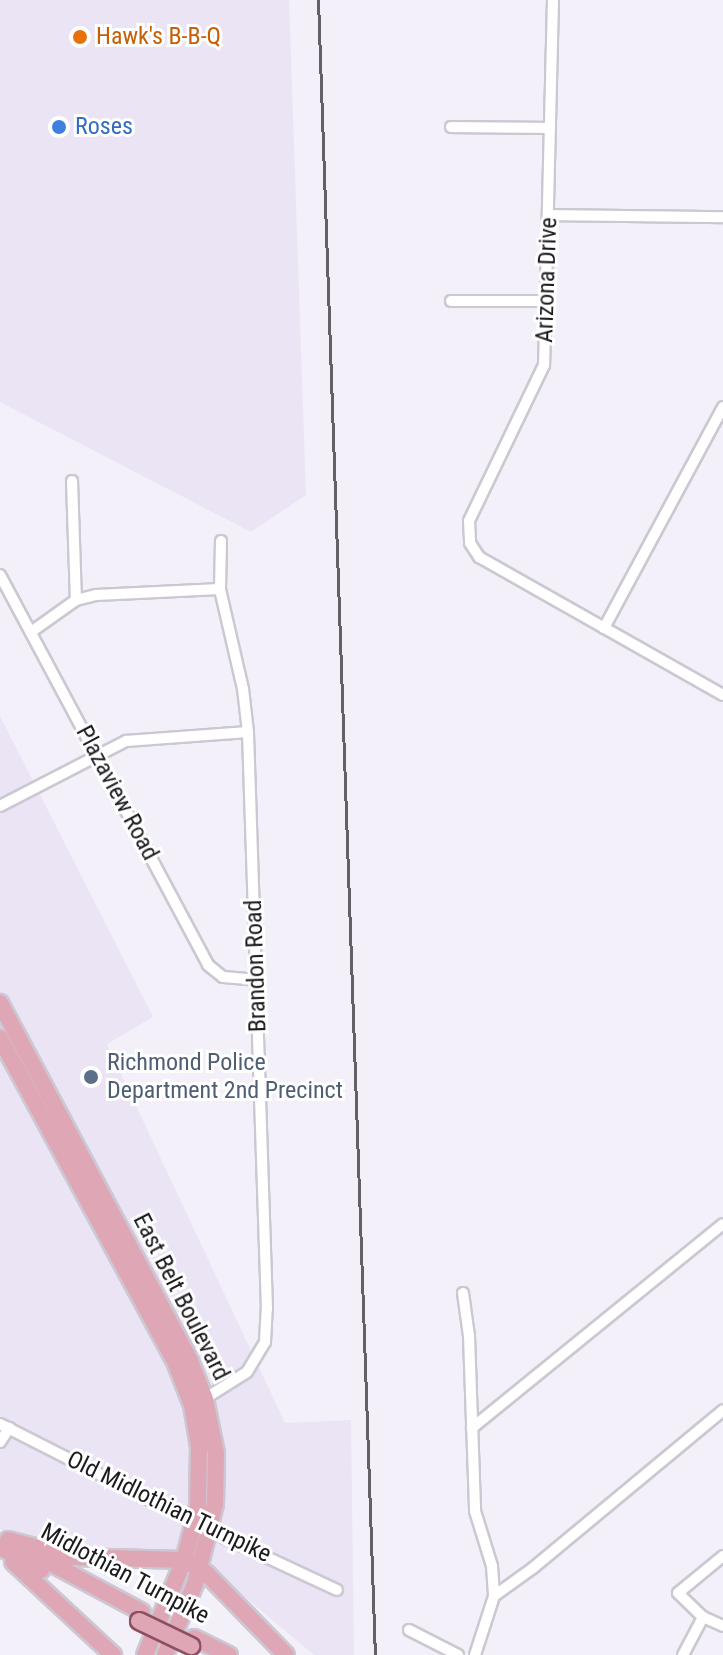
<!DOCTYPE html>
<html>
<head>
<meta charset="utf-8">
<style>
  body { margin:0 }
  #map { position:relative; width:723px; height:1655px; overflow:hidden; background:#f3f0fa; font-family:"Roboto Condensed",sans-serif }
  div>[style] { position:absolute }
  .built>* { inset:0; background:#eae4f5 }
  .roads { filter:drop-shadow(2px 0 #ccc8d2) drop-shadow(-2px 0 #ccc8d2) drop-shadow(0 2px #ccc8d2) drop-shadow(0 -2px #ccc8d2) }
  .street>* { height:10px; margin:-5px; padding:0 5px; transform-origin:5px; border-radius:5px; background:#fff }
  .primary>* { height:16px; margin:-8px; padding:0 8px; transform-origin:8px; border-radius:8px; background:#dfa7b6 }
  .rail>* { height:3px; margin:-1.5px; padding:0 1.5px; transform-origin:1.5px; border-radius:1.5px; background:#636167 }
  .bridges { filter:drop-shadow(2px 0 #8d4f61) drop-shadow(-2px 0 #8d4f61) drop-shadow(0 2px #8d4f61) drop-shadow(0 -2px #8d4f61) }
  .primary-bridge>* { height:16px; margin:-8px; padding:0 8px; transform-origin:8px; border-radius:8px; background:#dfa7b6 }
  .dots>* { width:22px; height:22px; translate:-50% -50%; box-sizing:border-box; border:4px solid #fff; border-radius:50% }
  span { translate:-50% -50%; white-space:nowrap; text-align:center; line-height:1.15; -webkit-text-stroke:6px #fff; paint-order:stroke }
  .food-label { font-size:24px; color:#c56008 }
  .left { translate:0 -50%; text-align:left }
  .shop-label { font-size:24px; color:#366cbe }
  .street-label { font-size:24px; color:#1b1a1d }
  .service-label { font-size:24px; color:#4e5e75 }
</style>
</head>
<body>
<div id="map">
  <div class="built">
    <i style="clip-path:polygon(0 0,289px 0,306px 495px,251px 532px,0 402px)"></i>
    <i style="clip-path:polygon(0 716px,153px 1017px,107px 1044px,285px 1423px,351px 1420px,354px 1655px,314px 1655px,215px 1572px,169px 1549px,158px 1553px,70px 1553px,21px 1541px,0 1529px)"></i>
  </div>
  <div class="roads">
    <div class="street">
      <i style="left:553px;top:0;width:365px;rotate:91.4deg"></i>
      <i style="left:544px;top:365px;width:173px;rotate:115.7deg"></i>
      <i style="left:469px;top:521px;width:22px;rotate:87deg"></i>
      <i style="left:470px;top:543px;width:17px;rotate:57deg"></i>
      <i style="left:479px;top:557px;width:280px;rotate:29.5deg"></i>
      <i style="left:451px;top:127px;width:99px;rotate:0.6deg"></i>
      <i style="left:549px;top:215px;width:174px;rotate:0.7deg"></i>
      <i style="left:451px;top:301px;width:96px"></i>
      <i style="left:72px;top:481px;width:119px;rotate:88.1deg"></i>
      <i style="left:0;top:575px;width:442px;rotate:61.9deg"></i>
      <i style="left:208px;top:965px;width:19px;rotate:39deg"></i>
      <i style="left:223px;top:977px;width:33px;rotate:5deg"></i>
      <i style="left:604px;top:628px;width:251px;rotate:-61.7deg"></i>
      <i style="left:31px;top:632px;width:55px;rotate:-35.4deg"></i>
      <i style="left:76px;top:600px;width:21px;rotate:-14deg"></i>
      <i style="left:96px;top:595px;width:124px;rotate:-2.8deg"></i>
      <i style="left:0;top:806px;width:142px;rotate:-27.3deg"></i>
      <i style="left:126px;top:741px;width:122px;rotate:-4.2deg"></i>
      <i style="left:463px;top:1293px;width:43px;rotate:82.1deg"></i>
      <i style="left:469px;top:1336px;width:175px;rotate:88deg"></i>
      <i style="left:475px;top:1511px;width:58px;rotate:72.8deg"></i>
      <i style="left:492px;top:1566px;width:30px;rotate:86deg"></i>
      <i style="left:201px;top:1401px;width:54px;rotate:-32.2deg"></i>
      <i style="left:247px;top:1372px;width:35px;rotate:-59deg"></i>
      <i style="left:265px;top:1342px;width:33px;rotate:-87deg"></i>
      <i style="left:267px;top:1309px;width:577px;rotate:-91.89deg"></i>
      <i style="left:248px;top:732px;width:43px;rotate:-96.6deg"></i>
      <i style="left:243px;top:689px;width:103px;rotate:-103deg"></i>
      <i style="left:220px;top:589px;width:48px;rotate:-88.8deg"></i>
      <i style="left:0;top:1424px;width:246px;rotate:26.9deg"></i>
      <i style="left:219px;top:1535px;width:130px;rotate:25deg"></i>
      <i style="left:472px;top:1428px;width:323px;rotate:-39.1deg"></i>
      <i style="left:0;top:1442px;width:17px;rotate:-57deg"></i>
      <i style="left:723px;top:1556px;width:58px;rotate:140.6deg"></i>
      <i style="left:678px;top:1593px;width:35px;rotate:44deg"></i>
      <i style="left:703px;top:1617px;width:22px;rotate:24deg"></i>
      <i style="left:409px;top:1630px;width:55px;rotate:27deg"></i>
      <i style="left:475px;top:1655px;width:62px;rotate:-72.1deg"></i>
      <i style="left:494px;top:1596px;width:48px;rotate:-35.7deg"></i>
      <i style="left:533px;top:1568px;width:247px;rotate:-39.7deg"></i>
      <i style="left:683px;top:1655px;width:43px;rotate:-62.2deg"></i>
    </div>
    <div class="primary">
      <i style="left:0;top:1003px;width:405px;rotate:62deg"></i>
      <i style="left:190px;top:1361px;width:41px;rotate:68.5deg"></i>
      <i style="left:205px;top:1399px;width:55px;rotate:78.5deg"></i>
      <i style="left:216px;top:1453px;width:51px;rotate:91.1deg"></i>
      <i style="left:215px;top:1504px;width:82px;rotate:104deg"></i>
      <i style="left:195px;top:1584px;width:77px;rotate:112.9deg"></i>
      <i style="left:0;top:1038px;width:370px;rotate:61.6deg"></i>
      <i style="left:176px;top:1364px;width:44px;rotate:68.7deg"></i>
      <i style="left:192px;top:1405px;width:43px;rotate:80.5deg"></i>
      <i style="left:199px;top:1447px;width:59px;rotate:91deg"></i>
      <i style="left:198px;top:1506px;width:56px;rotate:104.5deg"></i>
      <i style="left:184px;top:1560px;width:103px;rotate:112.3deg"></i>
      <i style="left:8px;top:1540px;width:67px;rotate:14.7deg"></i>
      <i style="left:73px;top:1557px;width:111px;rotate:1.5deg"></i>
      <i style="left:184px;top:1560px;width:27px;rotate:31deg"></i>
      <i style="left:207px;top:1574px;width:113px;rotate:45.7deg"></i>
      <i style="left:0;top:1547px;width:47px;rotate:29.3deg"></i>
      <i style="left:30px;top:1552px;width:127px;rotate:28.2deg"></i>
      <i style="left:13px;top:1562px;width:137px;rotate:42.9deg"></i>
      <i style="left:194px;top:1638px;width:39px;rotate:26deg"></i>
    </div>
  </div>
  <div class="rail">
    <i style="left:318px;top:0;width:1656px;rotate:88.03deg"></i>
  </div>
  <div class="bridges">
    <div class="primary-bridge">
      <i style="left:139px;top:1621px;width:58px;rotate:25.7deg"></i>
    </div>
  </div>
  <div class="dots">
    <i style="left:80px;top:37px;background:#e8710a"></i>
    <i style="left:59px;top:127px;background:#3f7fe0"></i>
    <i style="left:91px;top:1077px;background:#5c6f8a"></i>
  </div>
  <div class="food-label">
    <span class="left" style="left:96px;top:37px">Hawk's B-B-Q</span>
  </div>
  <div class="shop-label">
    <span class="left" style="left:75px;top:127px">Roses</span>
  </div>
  <div class="street-label">
    <span style="left:547px;top:280px;rotate:-88deg">Arizona Drive</span>
    <span style="left:117px;top:793px;rotate:62deg">Plazaview Road</span>
    <span style="left:256px;top:966px;rotate:-92deg">Brandon Road</span>
    <span style="left:181px;top:1297px;rotate:63deg">East Belt Boulevard</span>
    <span style="left:169px;top:1507px;rotate:26deg">Old Midlothian Turnpike</span>
    <span style="left:125px;top:1574px;rotate:28deg">Midlothian Turnpike</span>
  </div>
  <div class="service-label">
    <span class="left" style="left:107px;top:1077px">Richmond Police<br>Department 2nd Precinct</span>
  </div>
</div>
</body>
</html>
